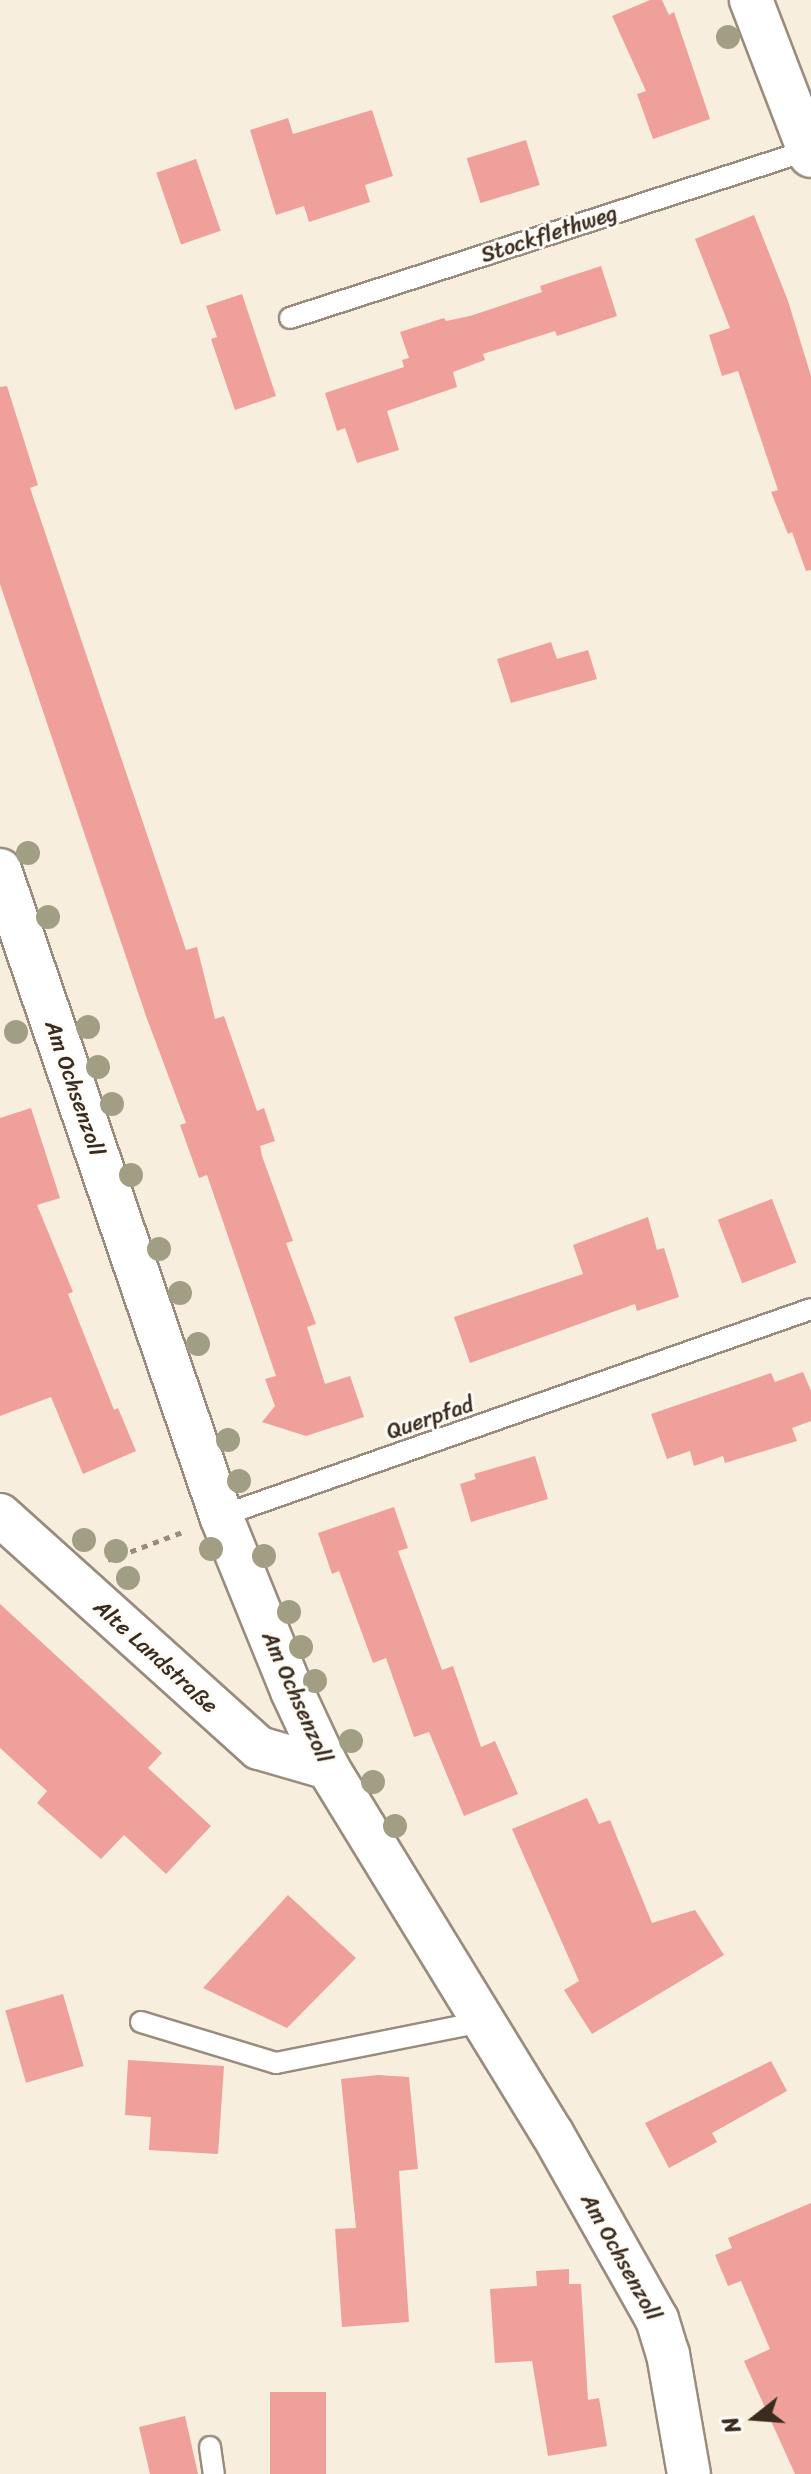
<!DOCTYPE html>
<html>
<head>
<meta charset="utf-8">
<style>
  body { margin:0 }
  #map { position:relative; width:811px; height:2474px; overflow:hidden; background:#f7eedd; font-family:Sriracha,sans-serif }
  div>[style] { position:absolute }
  .building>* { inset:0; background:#efa09b; transform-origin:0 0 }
  .path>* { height:5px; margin-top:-2.5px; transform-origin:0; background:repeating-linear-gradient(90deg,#998c7e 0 6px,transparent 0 12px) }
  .roads { filter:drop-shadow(2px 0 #998c7e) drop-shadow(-2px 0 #998c7e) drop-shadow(0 2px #998c7e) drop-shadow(0 -2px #998c7e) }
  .service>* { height:20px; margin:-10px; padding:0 10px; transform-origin:10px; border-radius:10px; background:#fff }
  .minor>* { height:42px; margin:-21px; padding:0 21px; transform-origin:21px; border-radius:21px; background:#fff }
  .trees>* { width:24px; height:24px; margin:-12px; border-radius:50%; background:#a29e84 }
  span { translate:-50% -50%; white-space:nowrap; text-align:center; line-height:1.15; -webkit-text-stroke:6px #fdfcf7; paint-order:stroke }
  .street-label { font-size:22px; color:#3b2a1e }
  .north { position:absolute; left:715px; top:2378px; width:80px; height:80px; -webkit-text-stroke:6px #fdfcf7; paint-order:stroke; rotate:253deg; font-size:22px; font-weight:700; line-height:32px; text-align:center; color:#3b2a1e }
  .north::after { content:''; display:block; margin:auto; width:28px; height:36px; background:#3b2a1e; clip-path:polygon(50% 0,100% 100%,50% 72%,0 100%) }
</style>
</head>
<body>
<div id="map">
  <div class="building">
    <i style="clip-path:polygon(650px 0,662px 0,669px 15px,674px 12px,710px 119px,653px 139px,637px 94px,646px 91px,612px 16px)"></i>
    <i style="clip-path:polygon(372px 110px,393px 176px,365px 185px,370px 202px,309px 222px,304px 206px,276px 215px,250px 130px,288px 118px,293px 134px)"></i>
    <i style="left:526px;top:140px;width:47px;height:62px;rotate:73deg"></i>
    <i style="left:196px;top:159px;width:76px;height:42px;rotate:71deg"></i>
    <i style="clip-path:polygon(754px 215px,788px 301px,811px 376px,811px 570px,806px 571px,792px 532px,788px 534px,771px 492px,778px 490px,738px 371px,722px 376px,709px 335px,730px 328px,695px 239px)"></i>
    <i style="clip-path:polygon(601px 266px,617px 316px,557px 336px,555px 331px,483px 354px,485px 360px,453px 372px,457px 387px,387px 411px,399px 450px,357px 463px,345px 428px,337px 431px,325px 393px,404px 367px,402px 360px,409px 358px,400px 332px,444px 318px,446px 321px,470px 316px,542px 292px,540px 286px)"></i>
    <i style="clip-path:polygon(242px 294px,276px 396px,235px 410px,211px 339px,217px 337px,206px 306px)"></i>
    <i style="clip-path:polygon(7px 386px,38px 485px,30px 488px,186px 950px,197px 947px,215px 1019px,224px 1016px,257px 1111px,264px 1108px,275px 1141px,260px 1146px,262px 1156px,293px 1241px,286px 1243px,316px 1324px,307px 1327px,325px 1384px,350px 1376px,364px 1417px,306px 1436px,262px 1422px,275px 1406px,265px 1379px,276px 1376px,207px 1175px,199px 1178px,180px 1125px,186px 1123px,146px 1016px,0 584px,0 387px)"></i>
    <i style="clip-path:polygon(551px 642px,557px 659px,588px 650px,597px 679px,511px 703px,497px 659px)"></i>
    <i style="clip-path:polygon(31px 1108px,60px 1198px,37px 1205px,73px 1292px,68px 1294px,114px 1410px,118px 1408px,136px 1451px,83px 1474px,51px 1397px,0 1416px,0 1118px)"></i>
    <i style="left:772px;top:1199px;width:68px;height:58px;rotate:69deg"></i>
    <i style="clip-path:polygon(648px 1217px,657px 1250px,664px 1248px,679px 1297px,637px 1311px,635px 1304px,470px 1363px,454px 1317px,583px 1274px,573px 1245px)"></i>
    <i style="clip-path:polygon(803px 1372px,811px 1391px,811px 1421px,792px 1428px,797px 1441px,725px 1463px,723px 1456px,694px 1466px,690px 1451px,667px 1459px,651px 1414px,771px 1373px,775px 1382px)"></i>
    <i style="clip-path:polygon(535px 1456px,548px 1499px,471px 1522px,460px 1484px,476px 1479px,474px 1474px)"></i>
    <i style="clip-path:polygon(394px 1507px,408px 1548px,398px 1551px,442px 1670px,453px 1666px,481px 1747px,495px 1741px,518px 1794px,464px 1816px,429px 1732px,414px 1737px,386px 1658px,373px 1663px,339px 1571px,332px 1574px,318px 1533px)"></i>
    <i style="clip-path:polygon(0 1604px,162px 1753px,148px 1768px,211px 1826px,166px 1874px,124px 1835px,101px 1859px,37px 1803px,47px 1791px,0 1748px)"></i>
    <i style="clip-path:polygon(587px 1798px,599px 1824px,610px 1820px,652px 1923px,695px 1910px,724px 1955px,592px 2034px,564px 1990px,579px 1981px,512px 1829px)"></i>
    <i style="clip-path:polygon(288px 1895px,356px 1958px,287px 2028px,203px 1988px)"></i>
    <i style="left:63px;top:1994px;width:75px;height:60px;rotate:74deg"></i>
    <i style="clip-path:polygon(128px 2060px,224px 2066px,218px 2154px,149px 2150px,151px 2117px,125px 2115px)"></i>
    <i style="clip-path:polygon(771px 2061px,787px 2091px,712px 2133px,717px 2142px,669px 2168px,645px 2123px)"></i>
    <i style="clip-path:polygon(378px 2075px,409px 2077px,418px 2169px,399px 2171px,409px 2322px,342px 2327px,335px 2229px,356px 2228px,341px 2079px)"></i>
    <i style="clip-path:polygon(811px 2203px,811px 2474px,795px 2474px,744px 2361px,770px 2349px,741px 2281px,728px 2286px,715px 2255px,732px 2248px,728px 2238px)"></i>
    <i style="clip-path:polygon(569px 2269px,569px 2284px,581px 2284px,588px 2400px,599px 2398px,607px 2446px,548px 2456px,532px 2361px,495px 2363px,490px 2289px,537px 2286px,536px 2271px)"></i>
    <i style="left:270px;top:2392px;width:56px;height:82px"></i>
    <i style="clip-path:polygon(185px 2416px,198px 2474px,150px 2474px,139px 2427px)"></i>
  </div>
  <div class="path">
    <i style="left:108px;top:1560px;width:82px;rotate:-20.6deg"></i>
  </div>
  <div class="roads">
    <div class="service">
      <i style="left:290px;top:318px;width:546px;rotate:-17.94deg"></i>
      <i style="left:221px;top:1516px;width:625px;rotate:-19.33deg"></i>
      <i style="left:141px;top:2022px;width:141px;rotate:16.9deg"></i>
      <i style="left:276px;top:2063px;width:210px;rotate:-11.3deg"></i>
      <i style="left:210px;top:2447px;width:27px;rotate:82deg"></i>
    </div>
    <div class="minor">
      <i style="left:751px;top:0;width:167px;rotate:69deg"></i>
      <i style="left:0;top:870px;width:683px;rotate:71.11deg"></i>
      <i style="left:221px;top:1516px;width:189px;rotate:67.9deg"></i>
      <i style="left:292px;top:1691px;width:85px;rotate:64.9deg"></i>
      <i style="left:328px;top:1768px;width:428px;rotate:58.5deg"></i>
      <i style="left:552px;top:2133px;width:214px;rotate:60.6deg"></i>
      <i style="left:657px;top:2319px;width:37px;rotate:73deg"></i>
      <i style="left:668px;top:2354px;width:122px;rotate:80.1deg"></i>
      <i style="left:0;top:1515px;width:348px;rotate:42deg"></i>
      <i style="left:259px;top:1748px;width:72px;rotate:16.2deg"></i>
    </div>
  </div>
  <div class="trees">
    <i style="left:728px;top:37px"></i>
    <i style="left:28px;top:853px"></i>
    <i style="left:48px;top:917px"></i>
    <i style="left:88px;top:1027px"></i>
    <i style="left:16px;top:1032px"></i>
    <i style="left:98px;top:1067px"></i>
    <i style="left:112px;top:1104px"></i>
    <i style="left:131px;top:1175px"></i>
    <i style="left:159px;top:1249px"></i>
    <i style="left:180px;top:1293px"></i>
    <i style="left:198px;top:1344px"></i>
    <i style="left:228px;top:1440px"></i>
    <i style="left:239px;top:1481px"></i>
    <i style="left:84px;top:1540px"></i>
    <i style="left:211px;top:1549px"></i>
    <i style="left:116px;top:1551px"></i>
    <i style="left:264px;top:1556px"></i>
    <i style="left:128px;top:1578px"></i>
    <i style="left:289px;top:1612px"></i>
    <i style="left:301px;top:1647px"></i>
    <i style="left:315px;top:1681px"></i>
    <i style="left:351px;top:1741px"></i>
    <i style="left:373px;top:1782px"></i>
    <i style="left:395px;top:1826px"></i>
  </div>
  <div class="street-label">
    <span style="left:549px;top:234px;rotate:-18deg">Stockflethweg</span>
    <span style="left:75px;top:1088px;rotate:71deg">Am Ochsenzoll</span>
    <span style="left:430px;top:1418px;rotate:-19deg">Querpfad</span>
    <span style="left:156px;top:1656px;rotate:42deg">Alte Landstraße</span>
    <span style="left:297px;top:1697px;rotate:66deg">Am Ochsenzoll</span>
    <span style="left:621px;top:2257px;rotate:61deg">Am Ochsenzoll</span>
  </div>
  <div class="north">N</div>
</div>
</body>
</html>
